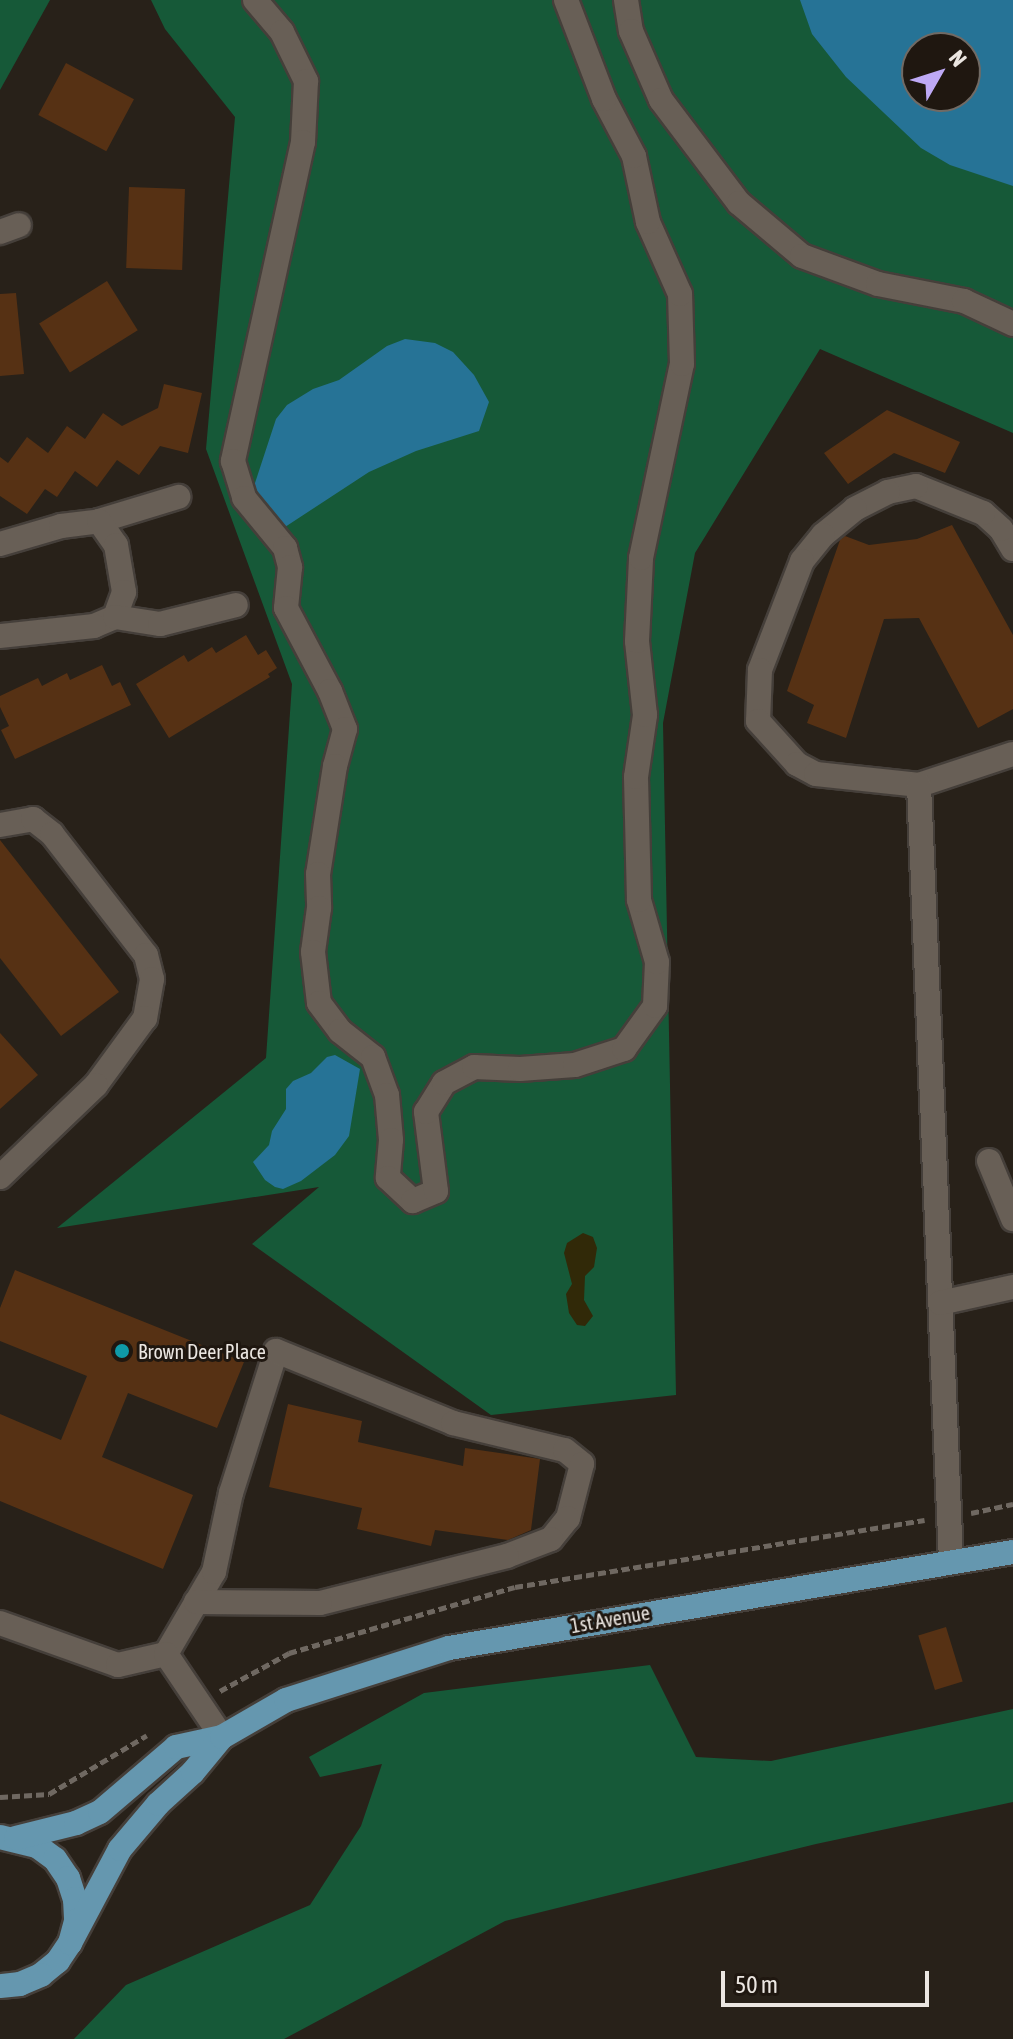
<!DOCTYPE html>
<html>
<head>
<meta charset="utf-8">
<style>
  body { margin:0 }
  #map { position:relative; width:1013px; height:2039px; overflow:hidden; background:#282119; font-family:"Asap Condensed",sans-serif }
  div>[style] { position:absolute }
  .green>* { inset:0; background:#165938 }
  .sand>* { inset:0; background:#312908 }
  .water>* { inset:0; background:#267396 }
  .building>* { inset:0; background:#563114; transform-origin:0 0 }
  .path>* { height:5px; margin-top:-2.5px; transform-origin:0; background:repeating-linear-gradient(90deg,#6f6861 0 8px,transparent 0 12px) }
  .roads { filter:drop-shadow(2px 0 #453f3a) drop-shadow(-2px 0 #453f3a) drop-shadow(0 2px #453f3a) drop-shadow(0 -2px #453f3a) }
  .minor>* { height:24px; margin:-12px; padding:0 12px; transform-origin:12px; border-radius:12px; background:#685f56 }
  .major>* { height:24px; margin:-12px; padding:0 12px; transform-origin:12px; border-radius:12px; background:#6597af }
  .dots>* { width:22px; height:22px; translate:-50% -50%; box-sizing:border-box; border:4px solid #1f1710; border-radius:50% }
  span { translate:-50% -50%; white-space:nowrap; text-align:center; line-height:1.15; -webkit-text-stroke:6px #1f1710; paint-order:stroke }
  .poi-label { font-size:20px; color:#ebe6e1 }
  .left { translate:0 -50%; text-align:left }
  .street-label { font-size:20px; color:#ebe6e1 }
  .north { position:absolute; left:901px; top:32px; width:80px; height:80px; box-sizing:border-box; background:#1f1710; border:2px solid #716a64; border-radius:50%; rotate:51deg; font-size:22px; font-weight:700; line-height:32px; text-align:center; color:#ebe6e1 }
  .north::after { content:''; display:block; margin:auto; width:28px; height:36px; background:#bea9f5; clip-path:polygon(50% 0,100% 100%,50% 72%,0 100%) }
  .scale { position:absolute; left:721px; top:1971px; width:208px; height:36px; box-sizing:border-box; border:4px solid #ebe6e1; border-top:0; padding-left:10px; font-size:24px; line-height:28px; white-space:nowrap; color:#ebe6e1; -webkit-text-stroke:6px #1f1710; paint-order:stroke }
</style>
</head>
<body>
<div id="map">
  <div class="green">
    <i style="clip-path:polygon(0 0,50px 0,0 90px)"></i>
    <i style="clip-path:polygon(evenodd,151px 0,1013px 0,1013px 433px,820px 349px,695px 553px,663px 723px,676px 1395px,491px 1415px,252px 1244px,319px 1187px,57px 1228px,266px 1058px,292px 684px,206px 449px,235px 117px,165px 29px,151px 0,917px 48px,965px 48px,965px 96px,917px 96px,917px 48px)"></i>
    <i style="clip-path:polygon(650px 1665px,696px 1757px,771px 1761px,1013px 1709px,1013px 1802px,816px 1844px,505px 1921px,284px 2039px,74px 2039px,126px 1985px,310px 1905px,361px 1826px,382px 1764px,320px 1777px,309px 1757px,424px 1693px)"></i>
  </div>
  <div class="sand">
    <i style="clip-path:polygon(583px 1233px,593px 1237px,597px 1248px,594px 1267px,585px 1276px,584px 1300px,593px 1316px,585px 1326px,577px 1325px,569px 1313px,566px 1294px,572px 1284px,564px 1253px,567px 1243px)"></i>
  </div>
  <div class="water">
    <i style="clip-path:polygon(evenodd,800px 0,1013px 0,1013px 186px,950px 165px,921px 148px,846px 77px,812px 34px,800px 0,965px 48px,965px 96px,917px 96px,917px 48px,965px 48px)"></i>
    <i style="clip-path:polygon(405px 339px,435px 343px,453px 352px,474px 375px,489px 402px,479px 431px,416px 451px,369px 472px,285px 527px,276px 527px,252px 492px,276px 419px,287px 405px,313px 389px,339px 380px,387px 346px)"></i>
    <i style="clip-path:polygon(335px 1055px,360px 1069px,349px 1136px,335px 1155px,301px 1181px,283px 1189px,275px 1187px,265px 1180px,253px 1162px,269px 1145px,272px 1131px,286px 1109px,286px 1089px,293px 1081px,311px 1073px,327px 1057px)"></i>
  </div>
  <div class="building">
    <i style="left:66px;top:63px;width:77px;height:59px;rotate:28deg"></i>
    <i style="left:129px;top:187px;width:56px;height:81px;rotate:2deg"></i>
    <i style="left:107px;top:281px;width:58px;height:80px;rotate:58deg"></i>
    <i style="clip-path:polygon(16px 293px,24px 374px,0 376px,0 294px)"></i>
    <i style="clip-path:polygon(164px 384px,202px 393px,188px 453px,160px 446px,139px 475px,117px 460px,97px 487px,75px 471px,57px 497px,45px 489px,27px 514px,0 496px,0 457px,8px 463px,27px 437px,48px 453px,67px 426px,85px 439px,103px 413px,122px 426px,158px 408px)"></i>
    <i style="clip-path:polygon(887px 410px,960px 442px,945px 473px,894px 453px,848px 484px,824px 453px)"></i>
    <i style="clip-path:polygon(952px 525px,1013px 635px,1013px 709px,978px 728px,919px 618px,884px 619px,846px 738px,807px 723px,814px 705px,787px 691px,840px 540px,845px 536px,869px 545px,917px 539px)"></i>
    <i style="clip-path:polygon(246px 635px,258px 655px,266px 650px,277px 668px,268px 674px,270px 677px,169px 738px,136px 684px,184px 655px,188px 662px,212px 647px,216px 653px)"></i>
    <i style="clip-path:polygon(102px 665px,112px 686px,120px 682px,131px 705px,15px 759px,1px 730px,9px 726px,0 707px,0 696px,38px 678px,42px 686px,67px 673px,70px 680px)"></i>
    <i style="clip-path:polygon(0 840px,119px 992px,61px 1036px,0 958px)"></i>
    <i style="clip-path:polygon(0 1033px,38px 1075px,0 1109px)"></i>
    <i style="clip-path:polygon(15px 1270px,244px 1362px,217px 1428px,128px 1393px,102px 1457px,193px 1495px,163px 1569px,0 1501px,0 1414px,61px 1440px,87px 1376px,0 1341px,0 1308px)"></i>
    <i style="clip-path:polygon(288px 1404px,362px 1421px,358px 1442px,463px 1466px,465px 1448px,540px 1459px,531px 1530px,508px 1540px,435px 1530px,431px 1546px,357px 1529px,362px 1508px,269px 1487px)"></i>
    <i style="left:946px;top:1627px;width:57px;height:29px;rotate:73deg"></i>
  </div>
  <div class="path">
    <i style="left:971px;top:1513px;width:43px;rotate:-12.1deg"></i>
    <i style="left:220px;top:1691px;width:79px;rotate:-28.8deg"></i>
    <i style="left:289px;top:1653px;width:235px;rotate:-16.3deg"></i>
    <i style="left:515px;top:1587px;width:415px;rotate:-9.3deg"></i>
    <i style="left:0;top:1797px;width:49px;rotate:-3.5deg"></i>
    <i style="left:49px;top:1794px;width:114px;rotate:-31deg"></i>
  </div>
  <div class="roads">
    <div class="minor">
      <i style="left:255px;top:0;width:42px;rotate:49.8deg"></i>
      <i style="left:282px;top:32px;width:55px;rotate:63.9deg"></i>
      <i style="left:306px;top:81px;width:61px;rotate:92.8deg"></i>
      <i style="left:303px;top:142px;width:327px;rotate:102.4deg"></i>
      <i style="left:233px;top:461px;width:39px;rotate:73deg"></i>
      <i style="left:244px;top:498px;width:65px;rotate:50.6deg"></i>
      <i style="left:285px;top:548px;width:20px;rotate:75deg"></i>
      <i style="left:290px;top:567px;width:41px;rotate:95.6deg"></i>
      <i style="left:286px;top:608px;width:94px;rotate:62.1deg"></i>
      <i style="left:330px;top:691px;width:41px;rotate:68.5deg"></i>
      <i style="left:345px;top:729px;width:38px;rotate:105deg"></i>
      <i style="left:335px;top:766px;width:109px;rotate:98.9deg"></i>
      <i style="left:318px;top:874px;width:34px;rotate:88deg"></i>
      <i style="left:319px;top:908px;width:44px;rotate:97.8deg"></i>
      <i style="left:313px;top:952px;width:51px;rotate:83.3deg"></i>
      <i style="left:319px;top:1003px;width:35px;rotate:53deg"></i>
      <i style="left:340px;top:1031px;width:42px;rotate:38.2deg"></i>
      <i style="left:373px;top:1057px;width:40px;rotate:69.8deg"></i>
      <i style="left:387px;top:1095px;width:45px;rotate:84.9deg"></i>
      <i style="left:391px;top:1140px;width:38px;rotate:95deg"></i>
      <i style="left:388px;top:1178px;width:34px;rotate:43deg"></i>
      <i style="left:413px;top:1201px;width:25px;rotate:-23deg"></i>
      <i style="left:436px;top:1191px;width:80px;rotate:-97.2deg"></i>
      <i style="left:426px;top:1112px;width:34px;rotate:-58deg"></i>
      <i style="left:444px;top:1083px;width:34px;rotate:-28deg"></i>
      <i style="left:474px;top:1067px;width:46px;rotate:2.5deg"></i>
      <i style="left:520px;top:1069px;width:55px;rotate:-4.2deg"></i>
      <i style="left:575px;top:1065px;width:52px;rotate:-18.1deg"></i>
      <i style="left:624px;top:1049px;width:53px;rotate:-54.2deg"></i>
      <i style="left:655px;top:1006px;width:44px;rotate:-87.4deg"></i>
      <i style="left:657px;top:962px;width:65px;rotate:-106.2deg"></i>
      <i style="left:639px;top:900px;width:123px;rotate:-91.4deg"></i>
      <i style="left:636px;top:777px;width:63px;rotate:-81.7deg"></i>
      <i style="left:645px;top:715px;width:74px;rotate:-96.2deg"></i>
      <i style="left:637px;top:641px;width:83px;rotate:-87.2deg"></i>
      <i style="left:641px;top:558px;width:198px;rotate:-78.1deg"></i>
      <i style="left:682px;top:364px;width:70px;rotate:-91.6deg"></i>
      <i style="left:680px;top:294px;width:79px;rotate:-114deg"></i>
      <i style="left:648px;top:222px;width:67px;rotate:-102deg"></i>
      <i style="left:634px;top:156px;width:64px;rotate:-117.8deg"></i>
      <i style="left:604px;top:99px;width:106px;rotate:-111deg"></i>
      <i style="left:626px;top:0;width:31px;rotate:81deg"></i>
      <i style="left:631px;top:31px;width:75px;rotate:66.5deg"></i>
      <i style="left:661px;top:100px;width:129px;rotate:52.9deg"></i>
      <i style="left:739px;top:203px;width:82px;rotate:40.1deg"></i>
      <i style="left:802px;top:256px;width:81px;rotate:20.2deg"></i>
      <i style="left:878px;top:284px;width:88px;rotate:11.2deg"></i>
      <i style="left:964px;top:301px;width:54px;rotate:25.1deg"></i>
      <i style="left:0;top:232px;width:20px;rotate:-20deg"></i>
      <i style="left:99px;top:521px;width:83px;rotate:-16.9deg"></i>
      <i style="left:0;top:544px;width:64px;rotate:-16.4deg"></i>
      <i style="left:61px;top:526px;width:38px;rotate:-7deg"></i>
      <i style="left:99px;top:521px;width:29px;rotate:55deg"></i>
      <i style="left:116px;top:545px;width:48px;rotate:80.3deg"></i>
      <i style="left:124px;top:592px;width:27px;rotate:110deg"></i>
      <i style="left:115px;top:617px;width:23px;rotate:157deg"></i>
      <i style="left:94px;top:626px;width:95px;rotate:173.9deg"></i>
      <i style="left:1013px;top:549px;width:23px;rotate:-121deg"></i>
      <i style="left:1001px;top:529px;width:24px;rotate:-138deg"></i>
      <i style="left:983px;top:513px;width:72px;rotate:-158.1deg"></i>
      <i style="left:916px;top:486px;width:29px;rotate:168deg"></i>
      <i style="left:888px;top:492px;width:37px;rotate:153deg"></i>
      <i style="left:855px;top:509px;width:41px;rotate:140.9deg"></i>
      <i style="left:823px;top:535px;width:33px;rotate:129deg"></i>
      <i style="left:802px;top:561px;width:117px;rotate:111.1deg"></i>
      <i style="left:760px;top:670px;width:51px;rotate:92.2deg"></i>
      <i style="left:758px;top:721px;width:58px;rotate:47.8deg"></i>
      <i style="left:797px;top:764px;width:21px;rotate:28deg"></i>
      <i style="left:816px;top:774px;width:104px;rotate:6.1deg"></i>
      <i style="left:919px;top:785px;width:99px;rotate:-18.3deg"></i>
      <i style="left:115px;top:617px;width:46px;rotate:8.8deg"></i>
      <i style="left:160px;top:624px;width:78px;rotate:-14deg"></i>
      <i style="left:919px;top:785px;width:778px;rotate:87.64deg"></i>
      <i style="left:0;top:825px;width:34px;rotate:-10deg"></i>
      <i style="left:33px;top:819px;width:24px;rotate:38deg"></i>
      <i style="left:52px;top:834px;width:153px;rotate:52.2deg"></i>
      <i style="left:146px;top:955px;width:25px;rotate:76deg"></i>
      <i style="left:152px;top:979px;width:40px;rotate:100deg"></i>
      <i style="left:145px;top:1018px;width:83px;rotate:126.2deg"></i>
      <i style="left:96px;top:1085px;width:133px;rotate:136.2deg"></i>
      <i style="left:989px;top:1161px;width:63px;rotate:67.5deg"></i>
      <i style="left:940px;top:1303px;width:75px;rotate:-12.4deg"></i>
      <i style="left:0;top:1623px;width:125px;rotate:19.6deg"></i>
      <i style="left:118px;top:1665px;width:49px;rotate:-12.9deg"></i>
      <i style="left:166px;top:1654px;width:95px;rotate:-59.7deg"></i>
      <i style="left:214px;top:1572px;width:81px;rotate:-77.9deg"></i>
      <i style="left:231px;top:1493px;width:149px;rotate:-72.4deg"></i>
      <i style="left:276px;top:1351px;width:191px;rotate:22.1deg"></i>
      <i style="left:453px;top:1423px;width:115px;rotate:13.6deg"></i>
      <i style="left:565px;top:1450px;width:22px;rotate:39deg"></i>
      <i style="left:582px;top:1464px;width:56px;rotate:104.5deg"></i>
      <i style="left:568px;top:1518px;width:27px;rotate:129deg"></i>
      <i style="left:551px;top:1539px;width:47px;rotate:158.9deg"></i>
      <i style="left:507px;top:1556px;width:193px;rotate:165.9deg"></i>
      <i style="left:320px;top:1603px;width:124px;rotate:-179.5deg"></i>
      <i style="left:166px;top:1654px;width:100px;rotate:56deg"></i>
    </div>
    <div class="major">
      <i style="left:0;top:1837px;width:38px;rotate:14deg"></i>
      <i style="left:37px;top:1846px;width:22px;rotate:36deg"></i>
      <i style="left:55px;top:1859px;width:23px;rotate:56deg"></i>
      <i style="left:68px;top:1878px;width:22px;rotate:72deg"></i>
      <i style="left:75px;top:1899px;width:22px;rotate:87deg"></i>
      <i style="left:76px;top:1921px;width:23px;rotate:105deg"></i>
      <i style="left:70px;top:1943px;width:22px;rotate:124deg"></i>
      <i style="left:58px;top:1961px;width:22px;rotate:141deg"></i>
      <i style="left:41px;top:1975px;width:23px;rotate:157deg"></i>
      <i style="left:20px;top:1984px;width:20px;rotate:174deg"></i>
      <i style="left:16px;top:1838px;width:62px;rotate:-14deg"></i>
      <i style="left:76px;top:1823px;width:26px;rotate:-25deg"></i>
      <i style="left:100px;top:1812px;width:100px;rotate:-40.5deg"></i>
      <i style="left:176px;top:1747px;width:47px;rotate:-12.3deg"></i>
      <i style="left:70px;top:1943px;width:106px;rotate:-62deg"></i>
      <i style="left:120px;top:1849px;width:59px;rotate:-49.8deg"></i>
      <i style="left:158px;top:1804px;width:47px;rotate:-42.4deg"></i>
      <i style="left:193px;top:1772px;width:45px;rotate:-50.4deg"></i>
      <i style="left:222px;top:1737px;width:74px;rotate:-30deg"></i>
      <i style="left:286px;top:1700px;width:171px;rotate:-17.7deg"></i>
      <i style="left:449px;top:1648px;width:572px;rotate:-9.66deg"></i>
    </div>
  </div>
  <div class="dots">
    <i style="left:122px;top:1351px;background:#0f9aa8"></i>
  </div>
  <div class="poi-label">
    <span class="left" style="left:138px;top:1351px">Brown Deer Place</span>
  </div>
  <div class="street-label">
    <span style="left:610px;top:1619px;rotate:-10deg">1st Avenue</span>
  </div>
  <div class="north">N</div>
  <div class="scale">50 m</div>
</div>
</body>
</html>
